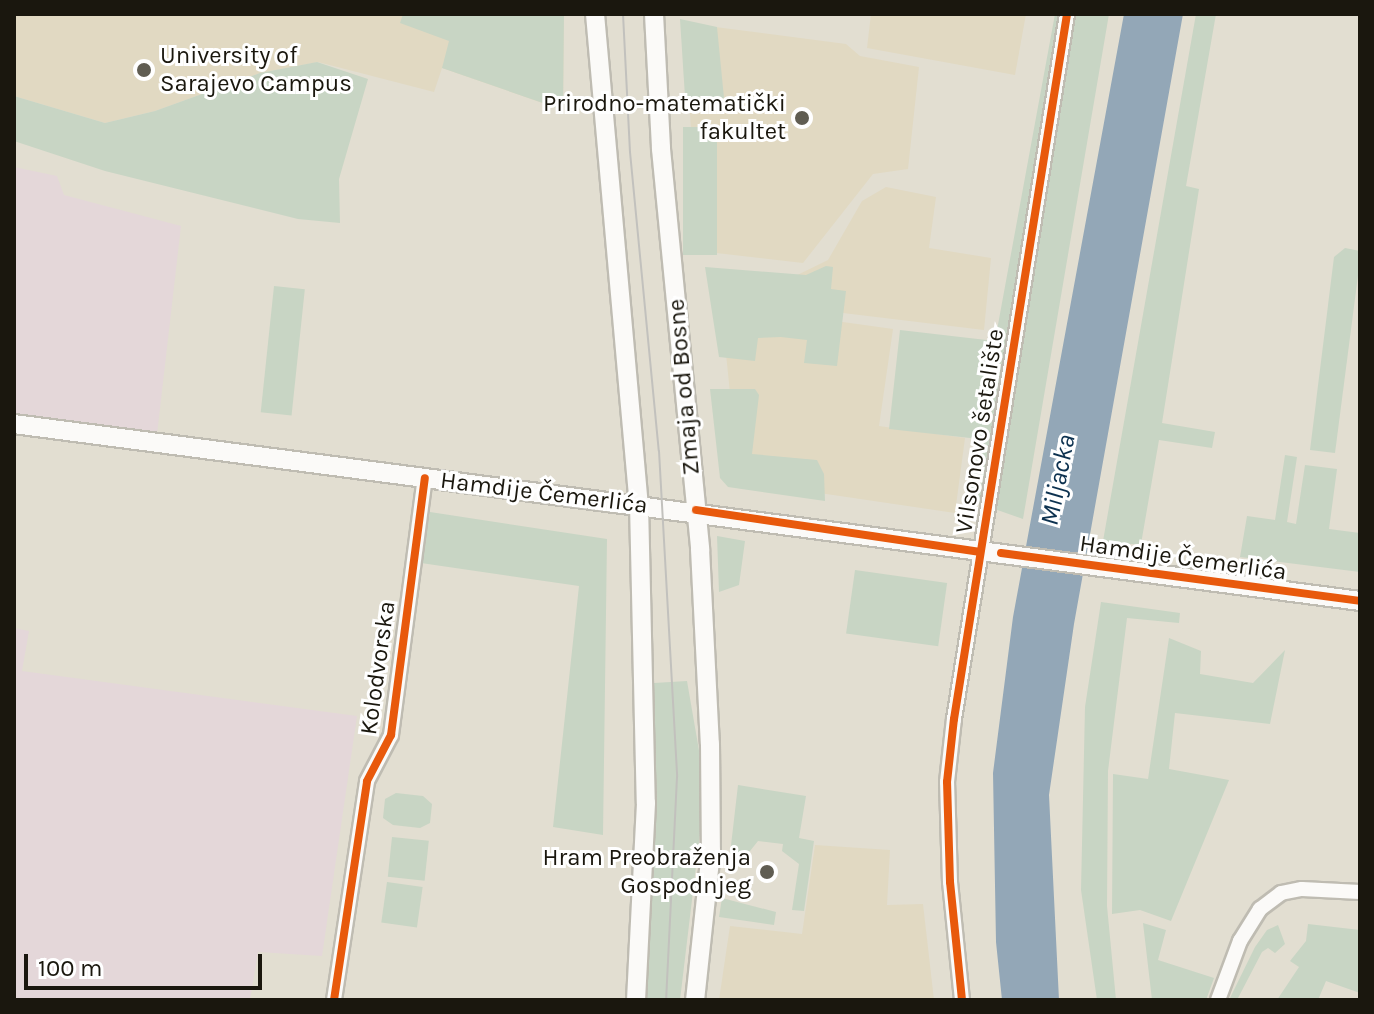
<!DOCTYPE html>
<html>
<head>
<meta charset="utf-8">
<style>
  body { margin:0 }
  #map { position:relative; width:1374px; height:1014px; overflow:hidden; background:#e2ded1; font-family:Karla,sans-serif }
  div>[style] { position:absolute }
  .commercial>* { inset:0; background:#e4d7d9 }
  .built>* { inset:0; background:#e1d9c2 }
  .green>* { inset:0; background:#c8d5c4; transform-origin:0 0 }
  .water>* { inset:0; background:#93a7b7 }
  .roads { filter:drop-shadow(2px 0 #bfbcb2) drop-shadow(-2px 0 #bfbcb2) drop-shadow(0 2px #bfbcb2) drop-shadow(0 -2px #bfbcb2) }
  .minor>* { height:14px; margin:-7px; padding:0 7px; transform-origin:7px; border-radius:7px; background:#fbfaf8 }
  .secondary>* { height:18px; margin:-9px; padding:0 9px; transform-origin:9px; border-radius:9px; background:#fbfaf8 }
  .tram>* { height:2px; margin:-1px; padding:0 1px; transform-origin:1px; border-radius:1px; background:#c2c1bd }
  .cycleway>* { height:8px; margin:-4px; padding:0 4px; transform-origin:4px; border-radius:4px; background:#e8590c }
  .dots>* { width:22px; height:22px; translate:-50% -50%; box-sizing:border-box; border:4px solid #fff; border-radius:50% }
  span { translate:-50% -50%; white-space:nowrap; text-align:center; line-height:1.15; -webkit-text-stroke:6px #fff; paint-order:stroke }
  .poi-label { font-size:24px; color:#1a170e }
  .left { translate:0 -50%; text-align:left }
  .right { translate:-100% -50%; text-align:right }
  .street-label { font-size:24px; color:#1a170e }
  .water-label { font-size:26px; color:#0c314f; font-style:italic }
  .frame { position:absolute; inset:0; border:16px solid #1a170e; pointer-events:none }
  .scale { position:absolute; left:24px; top:954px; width:238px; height:36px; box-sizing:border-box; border:4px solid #1a170e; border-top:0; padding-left:10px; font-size:24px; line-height:28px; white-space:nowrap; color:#1a170e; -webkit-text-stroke:6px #fff; paint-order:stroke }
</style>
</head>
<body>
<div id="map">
  <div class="commercial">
    <i style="clip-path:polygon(14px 167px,57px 176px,64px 195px,181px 226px,156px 443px,14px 423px)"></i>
    <i style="clip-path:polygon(14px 628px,29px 631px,22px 671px,357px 716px,322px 956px,258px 952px,250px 1000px,14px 1000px)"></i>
  </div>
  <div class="built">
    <i style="clip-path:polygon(14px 14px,564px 14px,563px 110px,442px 68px,434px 92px,318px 62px,260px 73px,155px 111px,105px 123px,14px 96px)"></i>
    <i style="clip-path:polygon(871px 14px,1026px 14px,1015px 75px,867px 48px)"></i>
    <i style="clip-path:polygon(684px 23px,846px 44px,860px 56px,919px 67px,908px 169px,873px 174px,803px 263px,699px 251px)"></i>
    <i style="clip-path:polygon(886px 187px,936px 197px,929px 248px,991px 258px,984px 330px,744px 301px,828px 260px,862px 201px)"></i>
    <i style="clip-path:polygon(721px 305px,893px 329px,879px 426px,965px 438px,955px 513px,739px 481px)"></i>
    <i style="clip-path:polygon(815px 845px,890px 850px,887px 905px,923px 904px,934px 1000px,719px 1000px,730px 926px,802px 934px)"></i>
  </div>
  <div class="green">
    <i style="clip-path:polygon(403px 14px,564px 14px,563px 110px,442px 68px,449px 41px,400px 23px)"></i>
    <i style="clip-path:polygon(1055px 14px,1109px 14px,1023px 519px,969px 500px,979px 439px,889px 429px,900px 330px,995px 341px)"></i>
    <i style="clip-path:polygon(1196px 14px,1216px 14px,1186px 186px,1199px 189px,1162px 423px,1215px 432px,1212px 448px,1159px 440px,1141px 544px,1120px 544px,1103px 541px)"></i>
    <i style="clip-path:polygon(680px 19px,717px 27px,724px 98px,685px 97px)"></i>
    <i style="clip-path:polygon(317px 62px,368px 79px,339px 179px,340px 223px,298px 219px,105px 171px,14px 141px,14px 96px,105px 123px,155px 111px,260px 73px)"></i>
    <i style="left:683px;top:127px;width:34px;height:128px"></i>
    <i style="clip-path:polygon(1345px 248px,1360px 251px,1360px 260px,1335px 453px,1310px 450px,1334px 257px)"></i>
    <i style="clip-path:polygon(826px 266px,833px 267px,831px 289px,846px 291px,837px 366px,804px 363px,807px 340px,781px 337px,758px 338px,755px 361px,719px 357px,705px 267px,806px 275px)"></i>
    <i style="left:274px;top:286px;width:31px;height:127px;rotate:6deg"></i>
    <i style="clip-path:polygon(710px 389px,755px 389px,759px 395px,752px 454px,817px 460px,824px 474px,825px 501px,728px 487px,720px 478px)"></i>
    <i style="clip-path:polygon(1285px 455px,1297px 457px,1287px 522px,1296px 524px,1305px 465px,1337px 469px,1329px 529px,1360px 533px,1360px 572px,1240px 557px,1247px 516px,1275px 520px)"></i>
    <i style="clip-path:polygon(430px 512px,607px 539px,603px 835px,553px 827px,579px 586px,421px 563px)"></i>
    <i style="clip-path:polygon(717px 536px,745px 541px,739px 585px,719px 592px)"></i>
    <i style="left:855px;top:570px;width:93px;height:64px;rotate:8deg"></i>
    <i style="clip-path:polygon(1101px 602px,1180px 613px,1179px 623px,1127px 618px,1108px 771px,1107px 906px,1116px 1000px,1097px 1000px,1081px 890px,1085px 707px)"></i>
    <i style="clip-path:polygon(1169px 638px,1201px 651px,1200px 674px,1253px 683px,1285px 650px,1270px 724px,1175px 713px,1169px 769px,1229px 780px,1171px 921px,1140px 910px,1112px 914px,1113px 774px,1148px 779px)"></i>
    <i style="clip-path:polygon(687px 681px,701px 762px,700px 833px,680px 1000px,643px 1000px,651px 919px,654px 683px)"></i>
    <i style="clip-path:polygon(738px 785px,806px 796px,799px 838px,814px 841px,804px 911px,792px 910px,799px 864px,782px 851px,783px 844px,758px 841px,746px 856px,730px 854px)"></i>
    <i style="clip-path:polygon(396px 793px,423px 796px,432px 804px,430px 823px,420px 828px,393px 825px,383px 818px,385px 799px)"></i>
    <i style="left:392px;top:837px;width:37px;height:40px;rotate:6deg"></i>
    <i style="left:387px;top:882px;width:36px;height:41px;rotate:8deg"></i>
    <i style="clip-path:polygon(722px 898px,776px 912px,774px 925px,719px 917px)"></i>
    <i style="clip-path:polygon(1143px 923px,1166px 930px,1158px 960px,1214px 978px,1206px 1000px,1152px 1000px)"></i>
    <i style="clip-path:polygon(1308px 924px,1360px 930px,1360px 993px,1326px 981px,1318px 1000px,1277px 1000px,1299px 967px,1290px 961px,1306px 941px)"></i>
    <i style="clip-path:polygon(1278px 925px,1285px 944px,1275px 953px,1268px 948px,1262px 952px,1237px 1000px,1229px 1000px,1255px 947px,1267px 930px)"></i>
  </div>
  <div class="water">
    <i style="clip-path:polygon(1124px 14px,1183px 14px,1074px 624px,1049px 795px,1059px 1000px,1002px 1000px,996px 942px,993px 773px,1013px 617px)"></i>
  </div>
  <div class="roads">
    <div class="minor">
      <i style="left:334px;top:1000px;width:221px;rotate:-81.4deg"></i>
      <i style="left:367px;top:781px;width:52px;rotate:-62.4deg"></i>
      <i style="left:391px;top:735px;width:259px;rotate:-82.5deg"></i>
      <i style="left:962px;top:1000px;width:119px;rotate:-95.8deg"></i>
      <i style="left:950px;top:882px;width:100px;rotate:-91.7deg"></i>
      <i style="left:947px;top:782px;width:63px;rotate:-83.7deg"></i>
      <i style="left:954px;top:719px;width:714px;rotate:-80.89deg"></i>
      <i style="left:1218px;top:1000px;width:63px;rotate:-69.6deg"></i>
      <i style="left:1240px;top:941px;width:38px;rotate:-58deg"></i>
      <i style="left:1260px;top:909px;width:26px;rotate:-37deg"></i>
      <i style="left:1281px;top:893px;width:21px;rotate:-11deg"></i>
      <i style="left:1302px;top:889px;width:58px;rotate:3deg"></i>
    </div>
    <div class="secondary">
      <i style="left:595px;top:14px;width:492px;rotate:84.9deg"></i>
      <i style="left:639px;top:504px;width:299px;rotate:88.7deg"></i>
      <i style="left:646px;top:803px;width:197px;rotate:92.9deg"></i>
      <i style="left:654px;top:14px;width:135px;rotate:87deg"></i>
      <i style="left:661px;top:149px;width:402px;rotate:84.4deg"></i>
      <i style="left:700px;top:549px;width:195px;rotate:87.1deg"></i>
      <i style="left:710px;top:744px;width:107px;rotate:89.5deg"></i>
      <i style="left:711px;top:851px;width:150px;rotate:96.1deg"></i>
      <i style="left:14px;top:424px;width:1358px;rotate:7.49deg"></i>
    </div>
  </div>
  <div class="tram">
    <i style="left:623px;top:14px;width:138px;rotate:87.1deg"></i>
    <i style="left:630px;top:152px;width:300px;rotate:84.5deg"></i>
    <i style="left:659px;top:451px;width:326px;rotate:86.8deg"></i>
    <i style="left:677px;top:777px;width:223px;rotate:92.8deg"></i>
  </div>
  <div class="cycleway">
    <i style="left:696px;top:510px;width:287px;rotate:8.4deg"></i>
    <i style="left:1001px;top:553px;width:362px;rotate:7.6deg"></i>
    <i style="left:334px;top:1000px;width:221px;rotate:-81.4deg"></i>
    <i style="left:367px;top:781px;width:52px;rotate:-62.4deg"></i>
    <i style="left:391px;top:735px;width:259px;rotate:-82.5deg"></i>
    <i style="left:962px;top:1000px;width:119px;rotate:-95.8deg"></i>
    <i style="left:950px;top:882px;width:100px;rotate:-91.7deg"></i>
    <i style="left:947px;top:782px;width:63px;rotate:-83.7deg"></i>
    <i style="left:954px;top:719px;width:714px;rotate:-80.89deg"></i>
  </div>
  <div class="dots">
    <i style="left:144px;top:70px;background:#605d52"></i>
    <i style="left:802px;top:118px;background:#605d52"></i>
    <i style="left:767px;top:872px;background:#605d52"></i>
  </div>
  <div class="poi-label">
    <span class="left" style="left:160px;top:70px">University of<br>Sarajevo Campus</span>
    <span class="right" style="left:786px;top:118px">Prirodno-matematički<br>fakultet</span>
    <span class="right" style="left:751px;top:872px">Hram Preobraženja<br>Gospodnjeg</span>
  </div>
  <div class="street-label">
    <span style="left:684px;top:387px;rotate:-95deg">Zmaja od Bosne</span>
    <span style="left:980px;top:431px;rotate:-81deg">Vilsonovo šetalište</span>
    <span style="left:544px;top:493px;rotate:7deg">Hamdije Čemerlića</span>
    <span style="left:1183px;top:558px;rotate:8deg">Hamdije Čemerlića</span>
    <span style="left:378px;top:668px;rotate:-82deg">Kolodvorska</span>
  </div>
  <div class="water-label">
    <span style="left:1058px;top:480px;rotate:-79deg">Miljacka</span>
  </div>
  <div class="frame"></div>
  <div class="scale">100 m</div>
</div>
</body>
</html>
